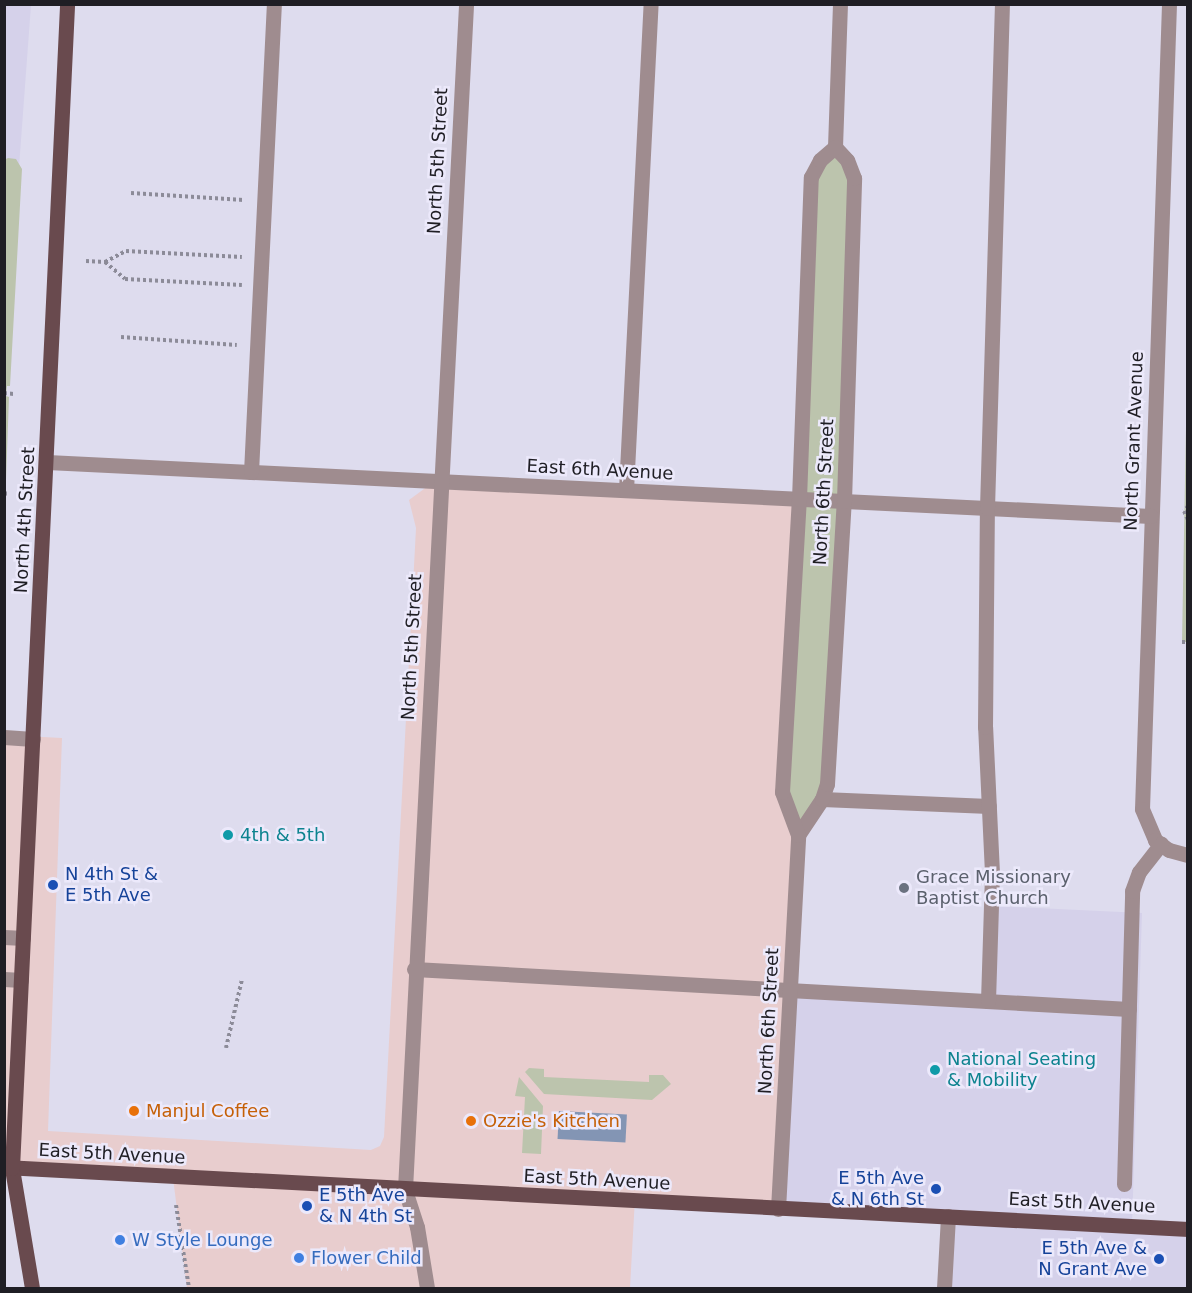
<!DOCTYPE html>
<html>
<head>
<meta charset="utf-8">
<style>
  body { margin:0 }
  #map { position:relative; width:1192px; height:1293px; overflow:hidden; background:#dedcee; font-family:"DejaVu Sans",sans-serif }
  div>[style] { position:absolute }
  .commercial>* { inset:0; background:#e8cdce }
  .built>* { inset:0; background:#d5d1ea }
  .green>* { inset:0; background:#bcc4ad }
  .water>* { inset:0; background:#8395b4; transform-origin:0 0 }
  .path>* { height:4px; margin-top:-2px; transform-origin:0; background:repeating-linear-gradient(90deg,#8c8b98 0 3px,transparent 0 6px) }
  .minor>* { height:15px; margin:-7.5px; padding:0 7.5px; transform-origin:7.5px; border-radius:7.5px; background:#9f8c8f }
  .major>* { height:15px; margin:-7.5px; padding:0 7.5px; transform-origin:7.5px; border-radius:7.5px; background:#694a4e }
  .dots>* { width:16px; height:16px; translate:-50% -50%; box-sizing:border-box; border:3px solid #ece9fb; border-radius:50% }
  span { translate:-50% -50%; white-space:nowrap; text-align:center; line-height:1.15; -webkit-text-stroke:5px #ece9fb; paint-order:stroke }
  .street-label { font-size:18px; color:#1f1e24 }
  .culture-label { font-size:18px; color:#0d838f }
  .left { translate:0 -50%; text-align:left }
  .transit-label { font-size:18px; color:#164399 }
  .right { translate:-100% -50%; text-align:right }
  .worship-label { font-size:18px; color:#5b616d }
  .food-label { font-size:18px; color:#c56008 }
  .shop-label { font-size:18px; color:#366cbe }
  .frame { position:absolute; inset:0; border:6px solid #1f1e24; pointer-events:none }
</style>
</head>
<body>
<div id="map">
  <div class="commercial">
    <i style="clip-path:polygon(443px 475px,817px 494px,774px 1205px,635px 1198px,630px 1288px,187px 1288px,173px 1178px,5px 1167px,4px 735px,62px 738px,48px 1131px,371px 1150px,380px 1146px,384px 1137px,416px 528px,409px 500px)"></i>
  </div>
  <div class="built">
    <i style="clip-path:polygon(4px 5px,31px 5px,17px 194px,5px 193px)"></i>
    <i style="clip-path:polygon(994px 906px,1142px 913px,1132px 1226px,1187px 1229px,1187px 1288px,943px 1288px,947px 1214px,774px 1205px,790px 995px,993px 1004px)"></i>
  </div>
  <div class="green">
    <i style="clip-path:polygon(835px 147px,854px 178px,827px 784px,798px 835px,787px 814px,811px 177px)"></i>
    <i style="clip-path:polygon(8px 158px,16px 159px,22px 169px,10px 386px,7px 386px,6px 396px,9px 397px,5px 508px,4px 160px)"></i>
    <i style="clip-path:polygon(1186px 426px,1188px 426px,1187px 642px,1182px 642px)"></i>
    <i style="clip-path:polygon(529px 1068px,544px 1069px,544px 1077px,649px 1082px,649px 1075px,663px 1075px,671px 1084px,652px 1100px,544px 1094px,525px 1072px)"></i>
    <i style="clip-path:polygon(519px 1077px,543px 1106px,541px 1154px,522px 1153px,525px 1097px,515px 1096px)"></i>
  </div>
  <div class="water">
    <i style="left:559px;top:1111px;width:68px;height:28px;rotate:3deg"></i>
  </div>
  <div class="path">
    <i style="left:131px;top:193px;width:113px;rotate:3.5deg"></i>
    <i style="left:86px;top:261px;width:19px;rotate:3deg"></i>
    <i style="left:105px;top:262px;width:26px;rotate:40deg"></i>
    <i style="left:125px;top:279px;width:117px;rotate:2.9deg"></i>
    <i style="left:105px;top:262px;width:24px;rotate:-28deg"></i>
    <i style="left:126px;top:251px;width:116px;rotate:3deg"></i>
    <i style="left:121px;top:337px;width:116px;rotate:3.9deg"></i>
    <i style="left:4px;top:393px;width:10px;rotate:6deg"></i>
    <i style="left:1186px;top:426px;width:2px"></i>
    <i style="left:4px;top:493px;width:5px;rotate:11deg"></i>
    <i style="left:1188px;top:506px;width:6px;rotate:129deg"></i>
    <i style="left:1184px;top:511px;width:10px;rotate:66deg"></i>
    <i style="left:1182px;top:642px;width:6px"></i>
    <i style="left:226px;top:1048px;width:71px;rotate:-76.9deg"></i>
    <i style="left:176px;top:1205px;width:84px;rotate:81.1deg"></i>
  </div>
  <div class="minor">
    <i style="left:1169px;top:4px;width:805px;rotate:91.92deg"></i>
    <i style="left:1142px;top:809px;width:34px;rotate:67deg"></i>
    <i style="left:1155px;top:840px;width:17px;rotate:36deg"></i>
    <i style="left:1169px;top:850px;width:20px;rotate:15deg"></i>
    <i style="left:47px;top:462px;width:1105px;rotate:2.8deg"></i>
    <i style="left:251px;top:472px;width:469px;rotate:-87.2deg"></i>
    <i style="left:626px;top:490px;width:487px;rotate:-87.1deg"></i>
    <i style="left:4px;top:737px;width:29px;rotate:4deg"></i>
    <i style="left:822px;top:799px;width:167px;rotate:2.4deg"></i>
    <i style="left:798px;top:835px;width:43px;rotate:-56.3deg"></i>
    <i style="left:822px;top:799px;width:16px;rotate:-72deg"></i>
    <i style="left:827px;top:784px;width:284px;rotate:-86.6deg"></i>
    <i style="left:844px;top:501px;width:323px;rotate:-88.2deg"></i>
    <i style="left:854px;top:178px;width:19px;rotate:-111deg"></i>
    <i style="left:847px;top:160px;width:18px;rotate:-133deg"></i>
    <i style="left:835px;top:147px;width:143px;rotate:-88deg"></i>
    <i style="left:4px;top:937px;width:19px;rotate:3deg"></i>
    <i style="left:414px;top:969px;width:716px;rotate:3.2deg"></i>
    <i style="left:4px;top:979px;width:17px;rotate:3deg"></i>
    <i style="left:988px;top:1001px;width:128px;rotate:-88.2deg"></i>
    <i style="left:992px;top:873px;width:146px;rotate:-92.7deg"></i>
    <i style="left:985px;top:727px;width:219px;rotate:-89.5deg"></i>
    <i style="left:987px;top:508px;width:504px;rotate:-88.3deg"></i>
    <i style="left:1124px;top:1184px;width:293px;rotate:-88.4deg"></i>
    <i style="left:1132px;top:891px;width:20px;rotate:-70deg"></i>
    <i style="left:1139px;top:872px;width:36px;rotate:-52deg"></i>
    <i style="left:778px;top:1209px;width:375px;rotate:-86.9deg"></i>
    <i style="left:798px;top:835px;width:46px;rotate:-110.4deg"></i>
    <i style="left:782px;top:792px;width:293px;rotate:-86.7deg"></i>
    <i style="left:799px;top:499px;width:322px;rotate:-87.9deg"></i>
    <i style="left:811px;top:177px;width:19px;rotate:-62deg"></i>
    <i style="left:820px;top:160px;width:20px;rotate:-41deg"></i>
    <i style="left:427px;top:1288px;width:62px;rotate:-99.3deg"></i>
    <i style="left:417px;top:1227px;width:40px;rotate:-108deg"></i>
    <i style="left:405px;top:1189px;width:1187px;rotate:-87.05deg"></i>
    <i style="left:944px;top:1288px;width:72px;rotate:-86.8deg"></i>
  </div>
  <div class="major">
    <i style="left:4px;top:1167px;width:1186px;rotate:3deg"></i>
    <i style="left:32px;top:1288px;width:122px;rotate:-99.5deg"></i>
    <i style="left:12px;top:1168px;width:1165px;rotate:-87.29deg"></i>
  </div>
  <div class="dots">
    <i style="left:228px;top:835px;background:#0f9aa8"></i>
    <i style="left:53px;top:885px;background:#1a4fb4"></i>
    <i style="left:904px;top:888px;background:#6b7280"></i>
    <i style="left:935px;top:1070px;background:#0f9aa8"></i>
    <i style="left:134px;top:1111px;background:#e8710a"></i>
    <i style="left:471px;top:1121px;background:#e8710a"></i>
    <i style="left:936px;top:1189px;background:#1a4fb4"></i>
    <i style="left:307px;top:1206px;background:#1a4fb4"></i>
    <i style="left:120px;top:1240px;background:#3f7fe0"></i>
    <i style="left:299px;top:1258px;background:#3f7fe0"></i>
    <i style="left:1159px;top:1259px;background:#1a4fb4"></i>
  </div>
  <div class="street-label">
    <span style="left:438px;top:161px;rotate:-87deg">North 5th Street</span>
    <span style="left:1134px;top:441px;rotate:-88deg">North Grant Avenue</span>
    <span style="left:600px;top:470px;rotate:3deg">East 6th Avenue</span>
    <span style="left:824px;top:492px;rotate:-87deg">North 6th Street</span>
    <span style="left:25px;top:520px;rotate:-87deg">North 4th Street</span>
    <span style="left:412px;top:647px;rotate:-87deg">North 5th Street</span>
    <span style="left:769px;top:1021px;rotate:-87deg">North 6th Street</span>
    <span style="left:112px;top:1154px;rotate:3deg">East 5th Avenue</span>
    <span style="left:597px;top:1180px;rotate:3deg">East 5th Avenue</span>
    <span style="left:1082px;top:1203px;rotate:3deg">East 5th Avenue</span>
  </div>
  <div class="culture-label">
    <span class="left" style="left:240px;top:835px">4th &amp; 5th</span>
    <span class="left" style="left:947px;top:1070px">National Seating<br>&amp; Mobility</span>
  </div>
  <div class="transit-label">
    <span class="left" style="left:65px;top:885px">N 4th St &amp;<br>E 5th Ave</span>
    <span class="right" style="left:924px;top:1189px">E 5th Ave<br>&amp; N 6th St</span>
    <span class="left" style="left:319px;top:1206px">E 5th Ave<br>&amp; N 4th St</span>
    <span class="right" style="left:1147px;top:1259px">E 5th Ave &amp;<br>N Grant Ave</span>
  </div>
  <div class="worship-label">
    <span class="left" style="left:916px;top:888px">Grace Missionary<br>Baptist Church</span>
  </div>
  <div class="food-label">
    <span class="left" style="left:146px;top:1111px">Manjul Coffee</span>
    <span class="left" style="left:483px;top:1121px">Ozzie's Kitchen</span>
  </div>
  <div class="shop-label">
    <span class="left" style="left:132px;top:1240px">W Style Lounge</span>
    <span class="left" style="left:311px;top:1258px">Flower Child</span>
  </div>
  <div class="frame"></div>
</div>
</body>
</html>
